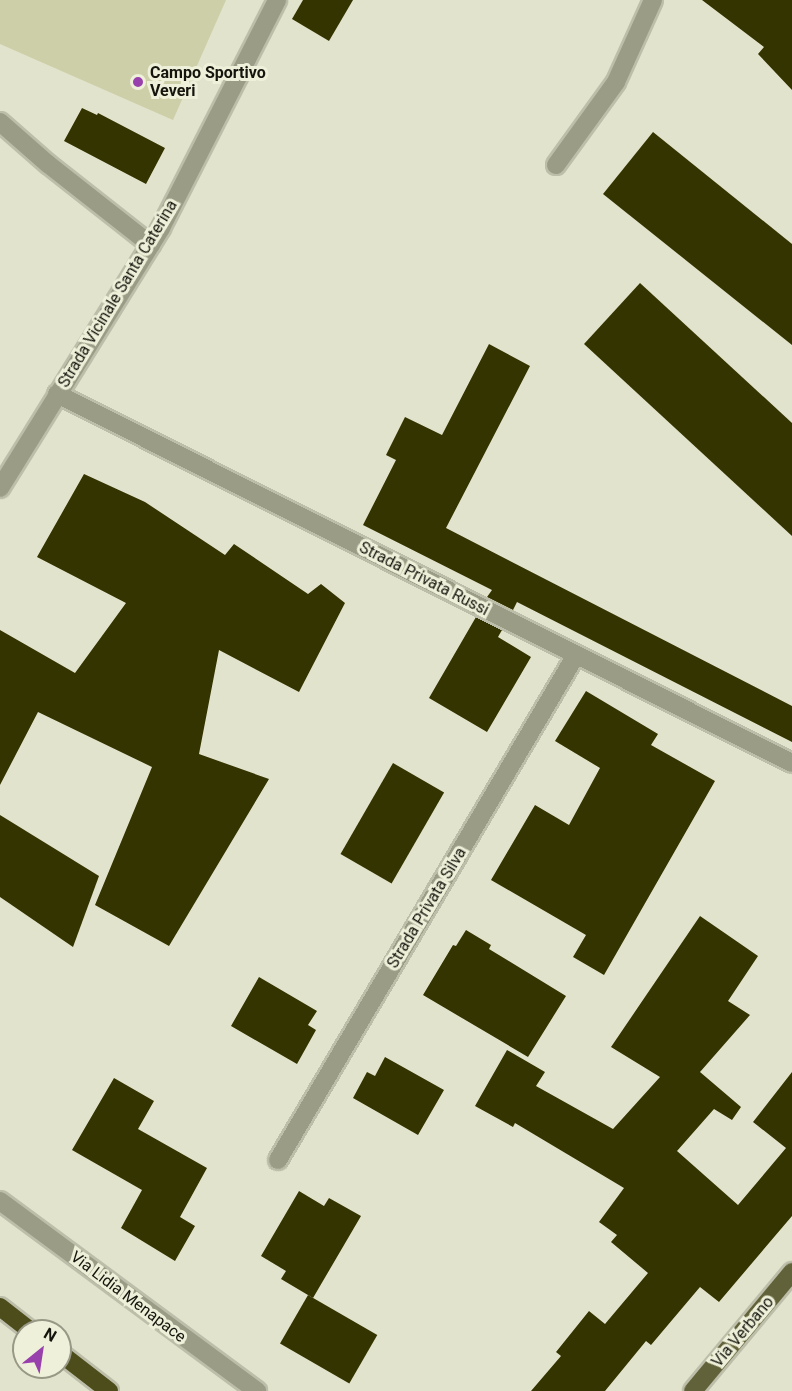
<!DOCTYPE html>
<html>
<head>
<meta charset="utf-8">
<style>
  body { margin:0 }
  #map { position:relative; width:792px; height:1391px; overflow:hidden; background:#e2e3cc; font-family:Roboto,sans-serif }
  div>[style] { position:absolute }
  .green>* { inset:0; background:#cdcfa8 }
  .building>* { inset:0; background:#343400; transform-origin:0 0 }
  .roads { filter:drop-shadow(2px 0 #bdbeaa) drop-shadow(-2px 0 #bdbeaa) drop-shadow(0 2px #bdbeaa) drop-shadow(0 -2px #bdbeaa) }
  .minor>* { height:18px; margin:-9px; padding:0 9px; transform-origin:9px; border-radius:9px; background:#9a9c85 }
  .major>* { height:18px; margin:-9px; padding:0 9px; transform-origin:9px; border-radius:9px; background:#616239 }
  .highway>* { height:18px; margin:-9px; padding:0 9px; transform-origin:9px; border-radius:9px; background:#4d4d1b }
  .dots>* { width:16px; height:16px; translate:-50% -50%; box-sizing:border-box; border:3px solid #eff0d9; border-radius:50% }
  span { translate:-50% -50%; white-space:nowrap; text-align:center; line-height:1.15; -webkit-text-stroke:6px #eff0d9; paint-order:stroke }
  .poi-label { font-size:16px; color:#15150d; font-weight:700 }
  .left { translate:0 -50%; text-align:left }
  .street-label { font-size:16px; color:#15150d }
  .north { position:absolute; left:12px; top:1319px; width:60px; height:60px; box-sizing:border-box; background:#eff0d9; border:2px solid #989887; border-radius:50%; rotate:30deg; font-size:16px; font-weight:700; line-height:24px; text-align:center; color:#15150d }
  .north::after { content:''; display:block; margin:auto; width:21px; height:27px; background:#9840ac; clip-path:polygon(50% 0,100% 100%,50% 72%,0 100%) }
</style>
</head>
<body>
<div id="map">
  <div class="green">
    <i style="clip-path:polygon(0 0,226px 0,173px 120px,0 44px)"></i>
  </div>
  <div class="building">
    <i style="clip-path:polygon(303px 0,353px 0,329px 41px,292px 19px)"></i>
    <i style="clip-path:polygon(702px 0,792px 0,792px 90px,758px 54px,764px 47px)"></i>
    <i style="clip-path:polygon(82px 108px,97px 115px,98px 113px,165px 148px,146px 184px,64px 141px)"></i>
    <i style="clip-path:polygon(653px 132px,792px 244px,792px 345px,603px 194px)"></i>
    <i style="clip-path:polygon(640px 283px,792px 423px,792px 536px,584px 344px)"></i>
    <i style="clip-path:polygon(489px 344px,530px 366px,446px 528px,792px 706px,792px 742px,517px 602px,513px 610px,487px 597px,492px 590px,363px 525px,396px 460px,386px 455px,405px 417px,442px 435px)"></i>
    <i style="clip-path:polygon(84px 474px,145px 502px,225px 555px,234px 544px,308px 594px,321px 584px,345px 603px,299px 692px,219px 650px,199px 754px,269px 779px,169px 946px,95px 905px,152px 767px,38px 712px,0 785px,0 630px,75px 673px,126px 603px,37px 557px)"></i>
    <i style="clip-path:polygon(476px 617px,502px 630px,498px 637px,531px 657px,487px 732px,429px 698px)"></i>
    <i style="clip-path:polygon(586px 691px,658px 734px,651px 745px,715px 781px,604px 975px,573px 957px,586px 935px,491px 880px,535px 805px,569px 825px,600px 768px,555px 741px)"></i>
    <i style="left:393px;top:763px;width:59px;height:105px;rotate:30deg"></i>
    <i style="clip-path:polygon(0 815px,99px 876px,73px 947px,0 897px)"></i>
    <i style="clip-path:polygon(700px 916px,758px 956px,728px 1001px,750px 1015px,700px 1072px,741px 1107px,732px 1120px,714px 1109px,677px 1151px,738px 1205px,786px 1148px,753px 1122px,792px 1072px,792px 1216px,719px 1302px,700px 1287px,651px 1345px,646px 1341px,605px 1391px,531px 1391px,561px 1356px,556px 1352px,589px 1311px,605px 1324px,648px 1273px,611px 1242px,617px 1235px,599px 1222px,624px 1188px,515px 1123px,513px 1127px,475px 1106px,507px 1050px,545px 1072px,536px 1086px,613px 1129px,660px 1077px,611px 1047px)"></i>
    <i style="clip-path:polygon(466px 930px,491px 945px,489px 949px,566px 996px,528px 1057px,423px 995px,453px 945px,456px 946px)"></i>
    <i style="clip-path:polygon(259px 977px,317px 1011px,308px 1025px,316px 1030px,297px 1064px,231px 1026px)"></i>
    <i style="clip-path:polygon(385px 1057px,444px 1090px,418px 1135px,353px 1098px,367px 1072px,375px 1076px)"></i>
    <i style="clip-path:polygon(114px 1078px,154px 1101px,138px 1129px,207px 1168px,180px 1217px,195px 1226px,175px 1261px,121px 1228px,142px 1190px,72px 1150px)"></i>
    <i style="clip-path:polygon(299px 1191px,324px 1206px,329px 1198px,361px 1216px,313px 1298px,281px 1279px,286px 1271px,261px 1256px)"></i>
    <i style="left:308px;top:1295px;width:80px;height:56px;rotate:30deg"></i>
  </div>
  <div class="roads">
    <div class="minor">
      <i style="left:0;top:122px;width:64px;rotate:41.2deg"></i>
      <i style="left:48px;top:164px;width:131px;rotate:38.2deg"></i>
      <i style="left:556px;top:165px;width:102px;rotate:-54.1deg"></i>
      <i style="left:616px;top:82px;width:90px;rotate:-65.7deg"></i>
      <i style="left:57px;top:394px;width:822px;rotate:26.66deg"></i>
      <i style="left:0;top:488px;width:306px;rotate:-58.2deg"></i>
      <i style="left:161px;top:228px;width:256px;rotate:-63deg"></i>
      <i style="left:278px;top:1160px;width:586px;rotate:-59.46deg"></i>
      <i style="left:0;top:1201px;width:320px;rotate:36.5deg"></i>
    </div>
    <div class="major">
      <i style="left:693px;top:1391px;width:155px;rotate:-50.2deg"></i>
    </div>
    <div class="highway">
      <i style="left:0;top:1307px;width:39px;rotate:38deg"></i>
      <i style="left:60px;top:1353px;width:62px;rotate:37.8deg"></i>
    </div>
  </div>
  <div class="dots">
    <i style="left:138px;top:82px;background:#9840ac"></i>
  </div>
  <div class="poi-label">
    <span class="left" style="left:150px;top:82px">Campo Sportivo<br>Veveri</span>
  </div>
  <div class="street-label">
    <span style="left:118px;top:294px;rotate:-59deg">Strada Vicinale Santa Caterina</span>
    <span style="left:424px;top:579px;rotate:27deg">Strada Privata Russi</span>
    <span style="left:427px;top:908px;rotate:-59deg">Strada Privata Silva</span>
    <span style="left:128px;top:1297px;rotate:37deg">Via Lidia Menapace</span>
    <span style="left:743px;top:1332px;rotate:-50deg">Via Verbano</span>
  </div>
  <div class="north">N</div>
</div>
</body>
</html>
